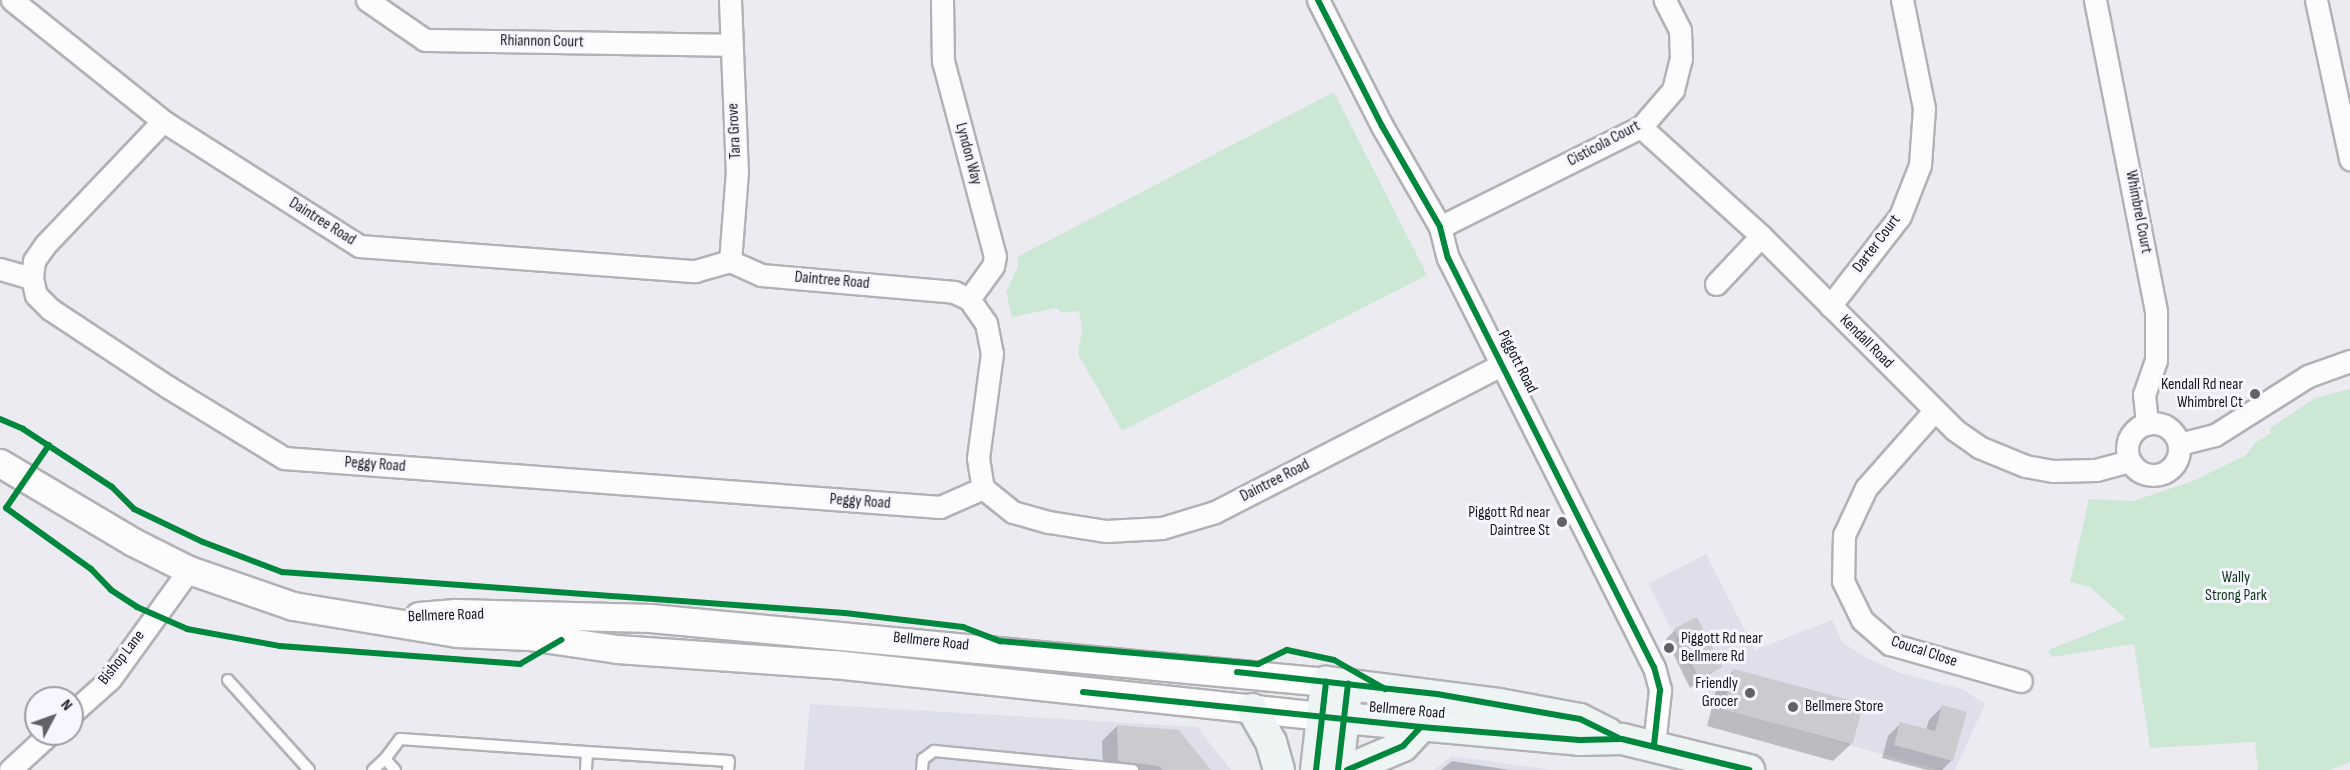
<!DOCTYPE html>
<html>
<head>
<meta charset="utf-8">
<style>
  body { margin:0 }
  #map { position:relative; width:2350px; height:770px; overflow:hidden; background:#ebebf1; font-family:"Sofia Sans Condensed",sans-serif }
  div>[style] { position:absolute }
  .built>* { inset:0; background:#dedfeb }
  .green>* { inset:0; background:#cce8d4 }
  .shadow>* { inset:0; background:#0003 }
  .building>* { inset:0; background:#cbcbcf; transform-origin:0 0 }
  .roads { filter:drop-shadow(2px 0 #b2b2b6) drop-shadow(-2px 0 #b2b2b6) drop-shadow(0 2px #b2b2b6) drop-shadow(0 -2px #b2b2b6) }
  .service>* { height:10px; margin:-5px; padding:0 5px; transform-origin:5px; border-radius:5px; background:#fcfcfd }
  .minor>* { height:21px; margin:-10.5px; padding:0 10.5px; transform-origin:10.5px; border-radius:10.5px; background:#fcfcfd }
  .minor>.ring { margin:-10.5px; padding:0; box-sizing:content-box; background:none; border:21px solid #fcfcfd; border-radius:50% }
  .tertiary>* { height:27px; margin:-13.5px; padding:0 13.5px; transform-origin:13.5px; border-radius:13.5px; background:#fcfcfd }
  .secondary>* { height:30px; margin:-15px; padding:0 15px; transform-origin:15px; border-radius:15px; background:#eef3f3 }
  .cycleway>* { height:6px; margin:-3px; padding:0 3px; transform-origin:3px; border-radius:3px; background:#00873e }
  .dots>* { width:16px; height:16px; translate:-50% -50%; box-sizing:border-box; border:3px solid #f6f6ff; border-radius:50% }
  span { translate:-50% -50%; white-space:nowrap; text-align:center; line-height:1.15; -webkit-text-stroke:6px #f6f6ff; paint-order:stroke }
  .street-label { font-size:16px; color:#17171b }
  .poi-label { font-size:16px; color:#17171b }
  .right { translate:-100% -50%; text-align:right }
  .left { translate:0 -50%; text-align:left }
  .park-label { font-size:16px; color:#10371b }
  .north { position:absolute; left:24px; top:686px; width:60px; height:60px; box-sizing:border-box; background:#f6f6ff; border:2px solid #9d9da4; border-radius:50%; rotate:49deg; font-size:16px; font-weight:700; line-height:24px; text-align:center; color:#17171b }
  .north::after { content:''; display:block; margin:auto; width:21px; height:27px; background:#616166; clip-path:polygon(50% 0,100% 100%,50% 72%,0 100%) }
</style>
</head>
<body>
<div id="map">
  <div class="built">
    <i style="clip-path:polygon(1706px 554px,1755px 650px,1832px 620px,1842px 642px,1863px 656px,1900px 673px,1962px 689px,1985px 704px,1955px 770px,1937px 770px,1717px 707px,1705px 695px,1648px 584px)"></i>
    <i style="clip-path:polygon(810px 704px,1197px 727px,1231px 770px,804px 770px)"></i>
    <i style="clip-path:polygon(1452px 756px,1552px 770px,1434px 770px)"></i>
  </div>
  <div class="green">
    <i style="clip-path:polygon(1334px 92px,1427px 275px,1122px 431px,1078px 354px,1082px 330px,1079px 311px,1062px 313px,1056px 308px,1012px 317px,1006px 292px,1018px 267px,1017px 257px)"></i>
    <i style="clip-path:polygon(2350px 389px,2350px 762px,2331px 770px,2258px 770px,2255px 742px,2150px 748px,2134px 644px,2052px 657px,2048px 650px,2126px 619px,2090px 587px,2070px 582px,2089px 499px,2133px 501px,2193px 481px,2246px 455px,2256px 442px,2271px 433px,2269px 429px,2315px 398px)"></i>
  </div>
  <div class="shadow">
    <i style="clip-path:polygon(1675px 630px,1722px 666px,1690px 688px,1666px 639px)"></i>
    <i style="clip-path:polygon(1734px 670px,1851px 744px,1833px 761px,1707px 726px,1717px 687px)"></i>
    <i style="clip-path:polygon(1942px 707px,1952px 760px,1942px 770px,1927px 770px,1882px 758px,1888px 736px,1901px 723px,1926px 730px,1929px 720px)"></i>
    <i style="clip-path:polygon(1117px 726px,1209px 770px,1103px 770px,1102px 741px)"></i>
    <i style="clip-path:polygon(1452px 761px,1510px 770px,1441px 770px)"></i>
  </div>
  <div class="building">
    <i style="left:1697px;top:617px;width:56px;height:26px;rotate:63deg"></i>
    <i style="left:1734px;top:669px;width:134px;height:42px;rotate:15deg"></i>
    <i style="clip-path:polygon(1942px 705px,1967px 712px,1953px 761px,1894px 745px,1900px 722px,1935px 731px)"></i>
    <i style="clip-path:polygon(1117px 725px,1179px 730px,1211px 770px,1163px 770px,1159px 766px,1118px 761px)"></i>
  </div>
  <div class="roads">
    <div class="service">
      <i style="left:228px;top:680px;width:121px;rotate:48deg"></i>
      <i style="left:385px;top:759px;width:25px;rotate:-53deg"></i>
      <i style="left:400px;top:739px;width:187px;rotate:4deg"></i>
      <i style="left:373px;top:770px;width:16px;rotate:-43deg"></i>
      <i style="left:385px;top:759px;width:15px;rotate:48deg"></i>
      <i style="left:586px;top:770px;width:18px;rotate:-87deg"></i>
      <i style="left:587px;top:752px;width:142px;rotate:3.6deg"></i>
      <i style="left:729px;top:761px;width:9px;rotate:96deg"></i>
      <i style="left:922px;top:770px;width:11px;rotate:-85deg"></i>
      <i style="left:923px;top:759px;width:14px;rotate:-36deg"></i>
      <i style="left:934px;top:751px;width:200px;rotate:5.5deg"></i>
    </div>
    <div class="minor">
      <i style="left:12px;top:0;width:193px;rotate:38.7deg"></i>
      <i style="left:163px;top:121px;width:232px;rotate:32.5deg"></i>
      <i style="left:359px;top:246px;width:337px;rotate:4.3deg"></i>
      <i style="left:695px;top:271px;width:36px;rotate:-16deg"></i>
      <i style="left:730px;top:261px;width:34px;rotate:24deg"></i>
      <i style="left:761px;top:275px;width:194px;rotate:5deg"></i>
      <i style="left:954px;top:292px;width:17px;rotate:25deg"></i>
      <i style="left:969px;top:299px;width:29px;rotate:55deg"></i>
      <i style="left:986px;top:323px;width:31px;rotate:79deg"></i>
      <i style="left:992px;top:353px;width:106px;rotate:97.6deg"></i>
      <i style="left:978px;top:458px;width:30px;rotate:81deg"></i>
      <i style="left:983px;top:488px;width:38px;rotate:39deg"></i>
      <i style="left:1013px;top:512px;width:37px;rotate:16deg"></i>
      <i style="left:1049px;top:522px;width:58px;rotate:9deg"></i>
      <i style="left:1106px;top:531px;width:56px;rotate:-3.1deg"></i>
      <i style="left:1162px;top:528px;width:55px;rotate:-16.8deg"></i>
      <i style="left:1215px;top:512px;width:324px;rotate:-27.2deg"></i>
      <i style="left:367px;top:0;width:70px;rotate:34.6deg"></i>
      <i style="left:425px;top:40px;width:305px;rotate:0.9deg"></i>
      <i style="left:730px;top:0;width:171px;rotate:87.7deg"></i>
      <i style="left:737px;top:171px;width:90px;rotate:94.4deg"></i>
      <i style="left:942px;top:0;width:61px;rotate:89.1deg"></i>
      <i style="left:943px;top:61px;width:202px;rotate:75.1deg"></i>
      <i style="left:995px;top:256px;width:10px;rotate:101deg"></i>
      <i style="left:993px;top:266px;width:41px;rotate:126deg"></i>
      <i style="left:1318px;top:0;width:141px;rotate:63.1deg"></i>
      <i style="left:1382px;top:126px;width:116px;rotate:60.1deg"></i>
      <i style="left:1440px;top:227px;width:32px;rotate:76deg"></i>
      <i style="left:1448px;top:258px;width:458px;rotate:63.3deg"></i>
      <i style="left:1654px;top:667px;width:24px;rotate:75deg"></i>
      <i style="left:1660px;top:690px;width:55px;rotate:96.2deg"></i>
      <i style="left:2095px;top:0;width:318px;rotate:78.9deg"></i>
      <i style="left:2156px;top:312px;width:48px;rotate:90deg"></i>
      <i style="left:2156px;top:360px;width:36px;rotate:109deg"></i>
      <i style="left:2144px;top:394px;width:30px;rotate:84deg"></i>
      <i style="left:2316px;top:0;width:163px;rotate:77.9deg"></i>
      <i style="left:163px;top:121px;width:171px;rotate:133.6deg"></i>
      <i style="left:45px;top:245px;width:19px;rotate:125deg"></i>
      <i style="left:34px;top:261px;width:17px;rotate:97deg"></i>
      <i style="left:32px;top:278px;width:17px;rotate:77deg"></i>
      <i style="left:36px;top:295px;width:20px;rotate:45deg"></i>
      <i style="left:50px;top:309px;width:141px;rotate:33.5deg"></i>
      <i style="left:168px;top:387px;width:136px;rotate:31.5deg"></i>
      <i style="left:284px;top:458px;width:658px;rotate:4.27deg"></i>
      <i style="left:940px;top:507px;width:47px;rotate:-23.8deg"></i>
      <i style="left:1641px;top:127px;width:162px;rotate:42.2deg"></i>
      <i style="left:1761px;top:236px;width:274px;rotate:45deg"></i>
      <i style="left:1955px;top:430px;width:29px;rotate:35deg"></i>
      <i style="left:1979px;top:447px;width:50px;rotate:22.4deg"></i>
      <i style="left:2025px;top:466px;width:29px;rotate:10deg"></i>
      <i style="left:2054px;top:471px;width:42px;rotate:-1.4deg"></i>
      <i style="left:2096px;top:470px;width:35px;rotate:-15deg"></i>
      <i style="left:1440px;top:227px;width:225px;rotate:-26.5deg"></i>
      <i style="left:1641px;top:127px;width:49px;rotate:-49.1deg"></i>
      <i style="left:1673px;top:90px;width:32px;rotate:-76deg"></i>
      <i style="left:1681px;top:59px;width:29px;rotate:-92deg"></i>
      <i style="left:1680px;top:30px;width:34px;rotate:-117deg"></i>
      <i style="left:0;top:269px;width:33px;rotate:16deg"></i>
      <i style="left:1716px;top:284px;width:66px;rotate:-46.8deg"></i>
      <i style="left:1830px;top:306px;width:114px;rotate:-52.1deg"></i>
      <i style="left:1900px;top:216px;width:55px;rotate:-68.6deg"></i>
      <i style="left:1920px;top:165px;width:57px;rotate:-86deg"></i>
      <i style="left:1924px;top:108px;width:110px;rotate:-101.5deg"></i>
      <i style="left:1935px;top:410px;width:104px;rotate:131.5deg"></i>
      <i style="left:1866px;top:488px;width:52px;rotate:115.1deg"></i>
      <i style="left:1844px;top:535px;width:46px;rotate:91.2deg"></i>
      <i style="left:1843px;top:581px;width:43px;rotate:64deg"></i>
      <i style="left:1862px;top:620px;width:37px;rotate:41deg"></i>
      <i style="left:1890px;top:644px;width:136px;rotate:15.8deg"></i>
      <i class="ring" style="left:2127px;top:423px;width:31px;height:31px"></i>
      <i style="left:2179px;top:444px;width:37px;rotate:-14deg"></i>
      <i style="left:2215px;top:435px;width:110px;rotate:-32.4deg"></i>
      <i style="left:2308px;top:376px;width:45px;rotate:-19.7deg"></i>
      <i style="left:72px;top:713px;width:51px;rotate:-41.8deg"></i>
      <i style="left:110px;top:679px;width:135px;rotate:-54.1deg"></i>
      <i style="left:10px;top:770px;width:53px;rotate:-42.7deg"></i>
    </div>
    <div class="tertiary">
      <i style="left:0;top:463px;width:155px;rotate:30.7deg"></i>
      <i style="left:133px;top:542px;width:63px;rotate:26.6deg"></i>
      <i style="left:189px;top:570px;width:110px;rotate:19.1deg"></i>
      <i style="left:293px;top:606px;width:166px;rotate:9.3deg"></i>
      <i style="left:457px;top:633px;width:72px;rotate:2.4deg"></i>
      <i style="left:529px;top:636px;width:89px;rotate:8.4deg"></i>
      <i style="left:617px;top:649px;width:218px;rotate:4deg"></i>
      <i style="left:834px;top:664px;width:491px;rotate:6.1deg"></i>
      <i style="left:419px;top:616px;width:36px;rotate:-5deg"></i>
      <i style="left:455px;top:613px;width:195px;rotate:1.5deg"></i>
      <i style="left:650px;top:618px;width:679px;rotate:5.41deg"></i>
    </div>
    <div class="secondary">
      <i style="left:1252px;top:709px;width:38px;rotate:60deg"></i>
      <i style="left:1271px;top:742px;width:29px;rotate:74deg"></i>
      <i style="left:1322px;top:716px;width:258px;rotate:5.3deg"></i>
      <i style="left:1579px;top:740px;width:43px;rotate:-1.3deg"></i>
      <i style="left:1622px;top:739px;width:131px;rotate:13.7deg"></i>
      <i style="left:1316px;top:770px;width:89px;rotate:-83.5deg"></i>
      <i style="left:1326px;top:682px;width:174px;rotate:7.2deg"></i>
      <i style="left:1499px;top:704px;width:82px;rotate:10.5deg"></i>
      <i style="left:1580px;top:719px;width:31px;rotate:27deg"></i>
      <i style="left:1338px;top:770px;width:71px;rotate:-83.6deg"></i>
      <i style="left:1347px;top:770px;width:61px;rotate:-23.2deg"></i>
      <i style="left:1403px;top:746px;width:26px;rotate:-47deg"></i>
    </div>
  </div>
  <div class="cycleway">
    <i style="left:1318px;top:0;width:141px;rotate:63.1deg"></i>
    <i style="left:1382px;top:126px;width:116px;rotate:60.1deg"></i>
    <i style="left:1440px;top:227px;width:32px;rotate:76deg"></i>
    <i style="left:1448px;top:258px;width:458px;rotate:63.3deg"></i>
    <i style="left:1654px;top:667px;width:24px;rotate:75deg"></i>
    <i style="left:1660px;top:690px;width:55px;rotate:96.2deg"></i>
    <i style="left:0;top:419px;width:25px;rotate:23deg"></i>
    <i style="left:23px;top:429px;width:106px;rotate:33.1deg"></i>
    <i style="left:112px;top:487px;width:31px;rotate:45deg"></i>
    <i style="left:134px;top:509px;width:76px;rotate:25.6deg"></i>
    <i style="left:203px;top:542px;width:85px;rotate:20.8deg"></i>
    <i style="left:282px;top:572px;width:564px;rotate:4.17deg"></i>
    <i style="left:845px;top:613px;width:119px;rotate:6.8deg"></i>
    <i style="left:963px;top:627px;width:40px;rotate:21deg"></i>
    <i style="left:1000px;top:641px;width:259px;rotate:5.1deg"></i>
    <i style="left:1258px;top:664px;width:32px;rotate:-26deg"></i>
    <i style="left:1287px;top:650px;width:48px;rotate:12deg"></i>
    <i style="left:1334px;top:660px;width:59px;rotate:29.6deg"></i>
    <i style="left:49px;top:445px;width:76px;rotate:124.3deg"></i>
    <i style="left:6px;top:508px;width:105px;rotate:35.7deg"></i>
    <i style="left:91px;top:569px;width:29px;rotate:46deg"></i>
    <i style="left:111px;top:590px;width:31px;rotate:33deg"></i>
    <i style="left:137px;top:607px;width:55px;rotate:23.7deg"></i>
    <i style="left:187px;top:629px;width:95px;rotate:10.4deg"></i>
    <i style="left:280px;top:646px;width:241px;rotate:4.3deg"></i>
    <i style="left:520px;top:664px;width:48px;rotate:-30.3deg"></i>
    <i style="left:1237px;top:672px;width:201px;rotate:6.3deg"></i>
    <i style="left:1437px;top:694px;width:145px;rotate:9.9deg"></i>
    <i style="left:1580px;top:719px;width:43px;rotate:26deg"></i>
    <i style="left:1083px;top:692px;width:340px;rotate:5.9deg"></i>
    <i style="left:1421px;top:727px;width:159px;rotate:4.7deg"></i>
    <i style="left:1579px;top:740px;width:43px;rotate:-1.3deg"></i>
    <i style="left:1622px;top:739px;width:131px;rotate:13.7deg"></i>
    <i style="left:1316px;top:770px;width:89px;rotate:-83.5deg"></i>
    <i style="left:1338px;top:770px;width:87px;rotate:-83.4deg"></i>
    <i style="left:1347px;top:770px;width:61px;rotate:-23.2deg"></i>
    <i style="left:1403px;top:746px;width:26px;rotate:-47deg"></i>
  </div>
  <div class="dots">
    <i style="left:2255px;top:394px;background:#616166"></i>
    <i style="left:1562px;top:522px;background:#616166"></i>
    <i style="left:1669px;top:648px;background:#616166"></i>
    <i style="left:1750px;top:693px;background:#616166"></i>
    <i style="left:1793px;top:707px;background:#616166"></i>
  </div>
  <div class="street-label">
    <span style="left:542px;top:42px;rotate:1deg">Rhiannon Court</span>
    <span style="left:735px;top:131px;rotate:-93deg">Tara Grove</span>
    <span style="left:1604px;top:144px;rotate:-28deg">Cisticola Court</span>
    <span style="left:968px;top:154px;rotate:75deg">Lyndon Way</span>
    <span style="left:2138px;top:212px;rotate:79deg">Whimbrel Court</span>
    <span style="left:322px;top:222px;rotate:32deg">Daintree Road</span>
    <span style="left:1877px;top:244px;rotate:-53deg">Darter Court</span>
    <span style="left:832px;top:281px;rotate:5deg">Daintree Road</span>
    <span style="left:1866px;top:342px;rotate:45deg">Kendall Road</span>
    <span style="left:1517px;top:362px;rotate:63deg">Piggott Road</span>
    <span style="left:375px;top:465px;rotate:4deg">Peggy Road</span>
    <span style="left:1275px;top:481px;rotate:-27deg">Daintree Road</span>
    <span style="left:860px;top:502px;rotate:4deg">Peggy Road</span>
    <span style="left:446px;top:616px;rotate:-2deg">Bellmere Road</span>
    <span style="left:931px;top:642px;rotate:6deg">Bellmere Road</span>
    <span style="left:1924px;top:652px;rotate:18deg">Coucal Close</span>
    <span style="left:122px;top:658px;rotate:-52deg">Bishop Lane</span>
    <span style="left:1407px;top:711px;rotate:5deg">Bellmere Road</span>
  </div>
  <div class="poi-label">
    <span class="right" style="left:2243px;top:394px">Kendall Rd near<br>Whimbrel Ct</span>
    <span class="right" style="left:1550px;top:522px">Piggott Rd near<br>Daintree St</span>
    <span class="left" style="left:1681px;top:648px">Piggott Rd near<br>Bellmere Rd</span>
    <span class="right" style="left:1738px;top:693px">Friendly<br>Grocer</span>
    <span class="left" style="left:1805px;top:707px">Bellmere Store</span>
  </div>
  <div class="park-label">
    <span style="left:2236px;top:587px">Wally<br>Strong Park</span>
  </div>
  <div class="north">N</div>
</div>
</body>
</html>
